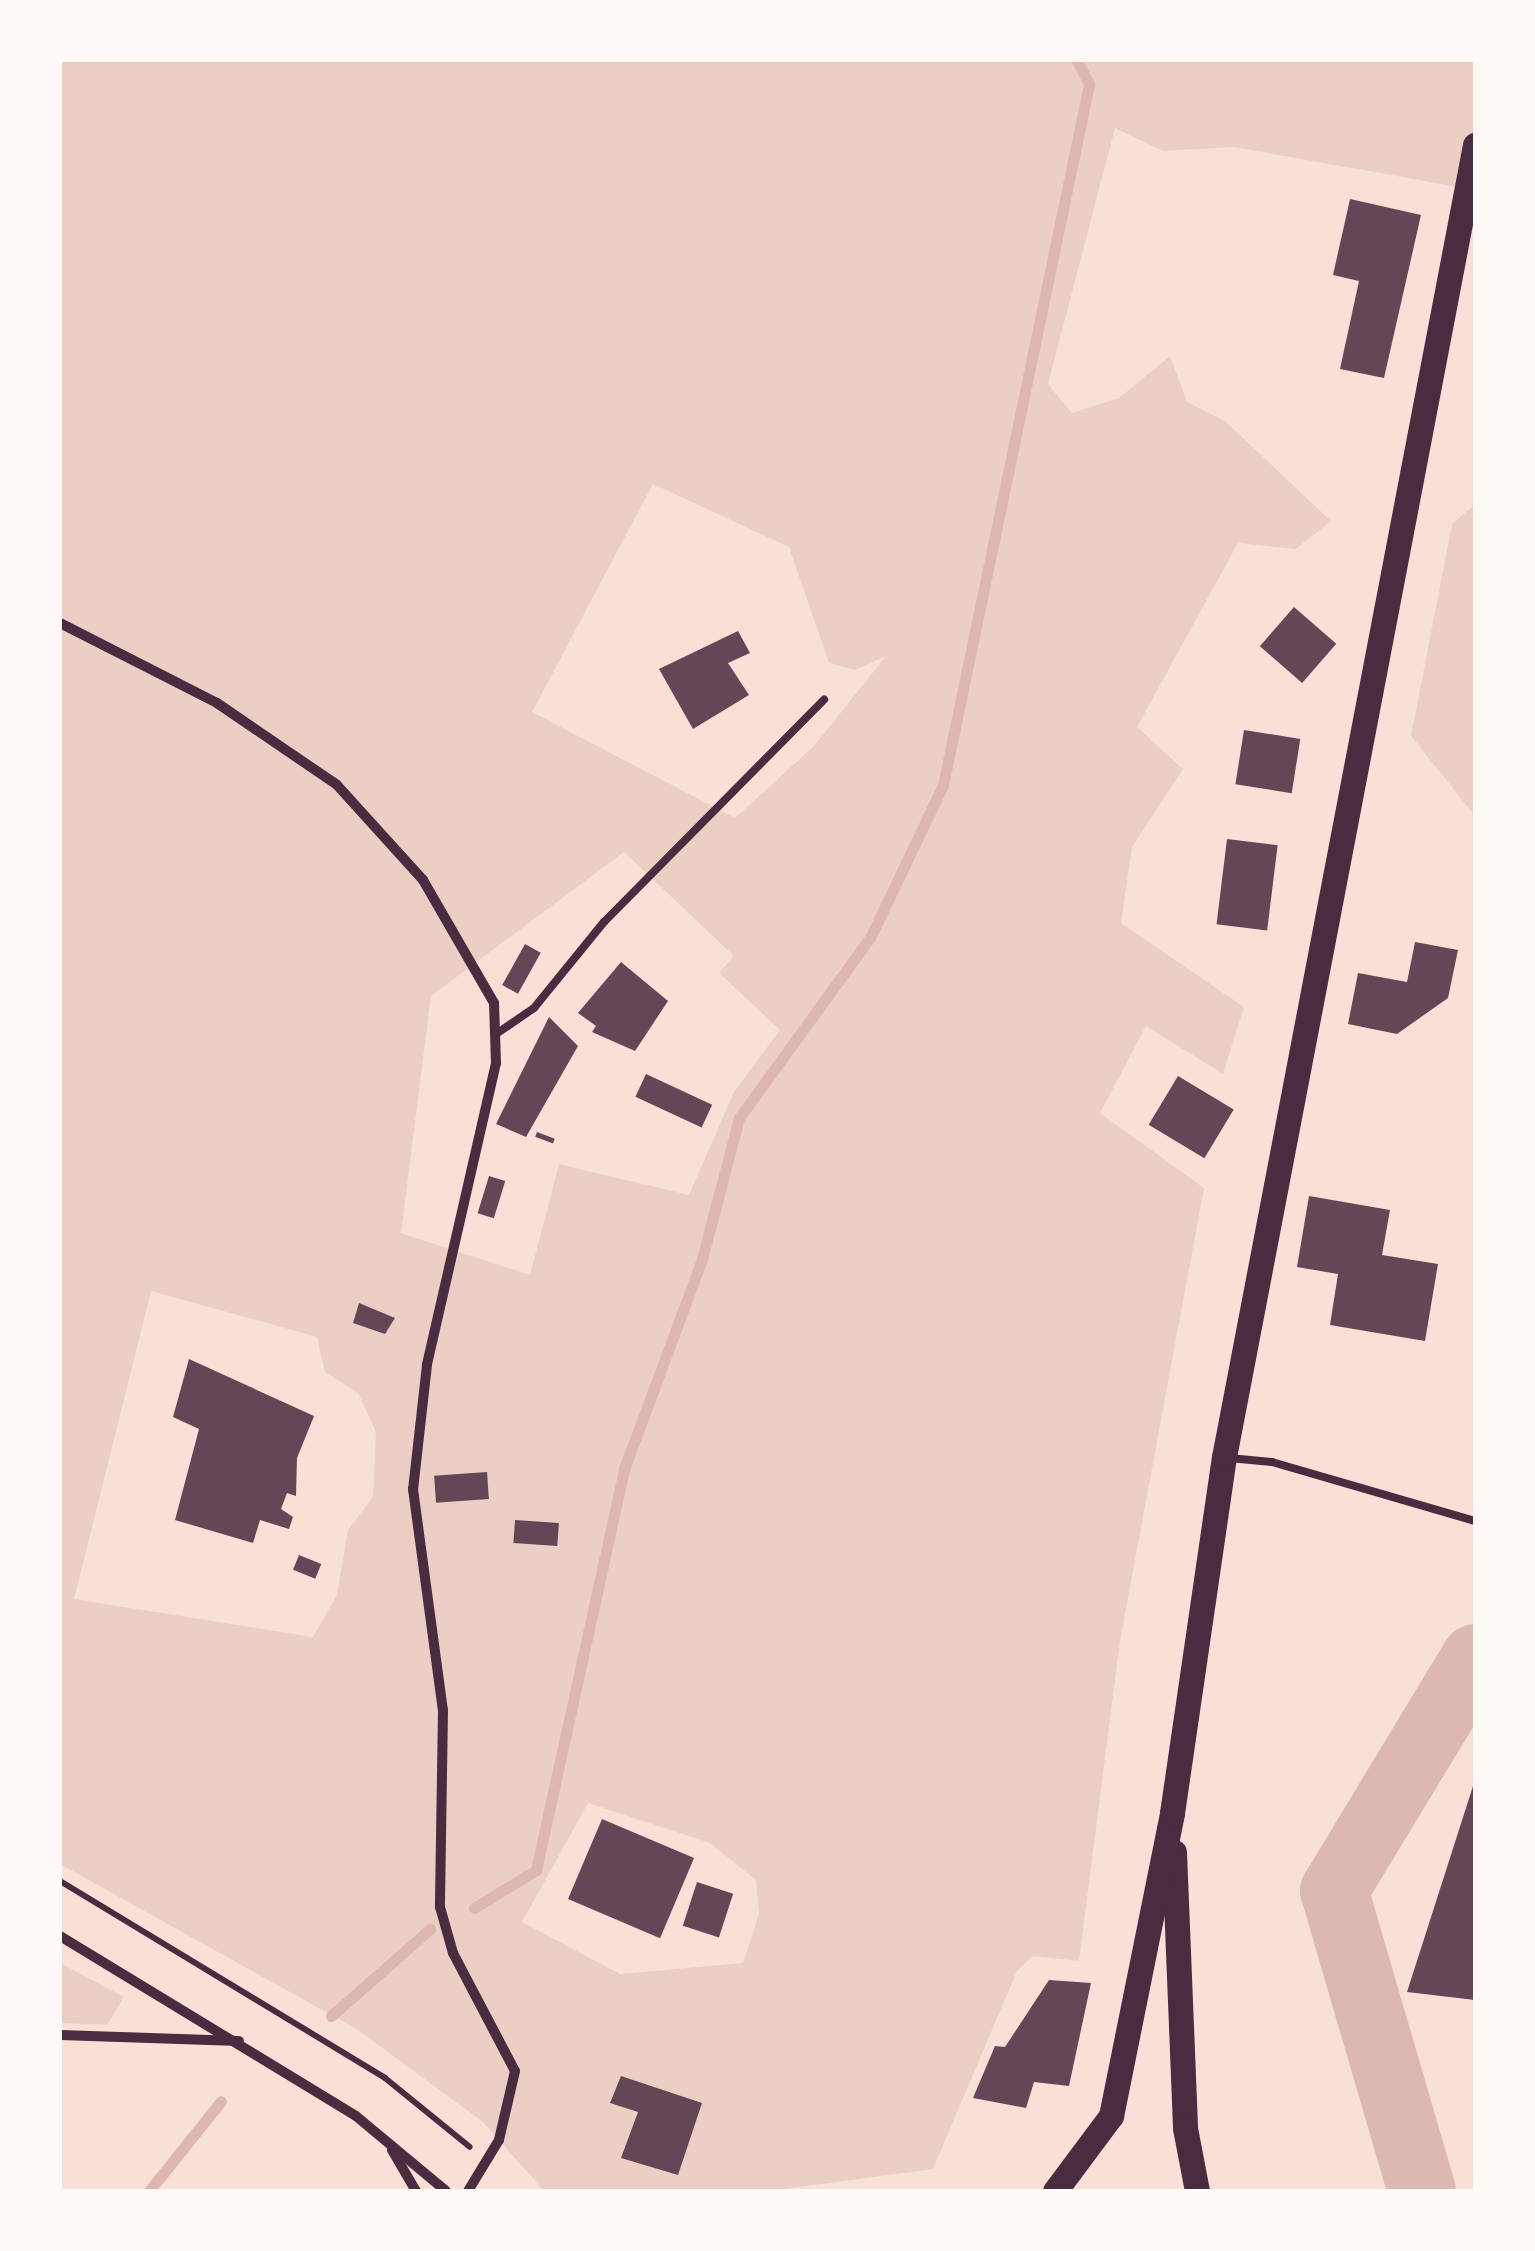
<!DOCTYPE html>
<html>
<head>
<meta charset="utf-8">
<style>
  body { margin:0 }
  #map { position:relative; width:1535px; height:2251px; overflow:hidden; background:#f7e1d7; font-family:"PT Sans",sans-serif }
  div>[style] { position:absolute }
  .green>* { inset:0; background:#ebcfc5 }
  .stream>* { height:11px; margin:-5.5px; padding:0 5.5px; transform-origin:5.5px; border-radius:5.5px; background:#dcb8b0 }
  .river>* { height:68px; margin:-34px; padding:0 34px; transform-origin:34px; border-radius:34px; background:#dcb8b0 }
  .building>* { inset:0; background:#644757; transform-origin:0 0 }
  .path>* { height:6px; margin:-3px; padding:0 3px; transform-origin:3px; border-radius:3px; background:#4a2c40 }
  .service>* { height:8px; margin:-4px; padding:0 4px; transform-origin:4px; border-radius:4px; background:#4a2c40 }
  .minor>* { height:10px; margin:-5px; padding:0 5px; transform-origin:5px; border-radius:5px; background:#4a2c40 }
  .primary>* { height:25px; margin:-12.5px; padding:0 12.5px; transform-origin:12.5px; border-radius:12.5px; background:#4a2c40 }
  span { translate:-50% -50%; white-space:nowrap; text-align:center; line-height:1.15; -webkit-text-stroke:8px #fffaf5; paint-order:stroke }
  .frame { position:absolute; inset:0; border:62px solid #fffaf5; pointer-events:none }
</style>
</head>
<body>
<div id="map">
  <div class="green">
    <i style="clip-path:polygon(evenodd,60px 60px,1475px 60px,1475px 190px,1234px 147px,1163px 151px,1115px 128px,1048px 384px,1072px 413px,1119px 398px,1170px 356px,1187px 402px,1225px 421px,1331px 521px,1296px 549px,1238px 543px,1137px 727px,1183px 769px,1132px 847px,1121px 923px,1244px 1007px,1223px 1074px,1146px 1026px,1100px 1113px,1204px 1188px,1120px 1641px,1079px 1961px,1033px 1956px,1017px 1971px,933px 2169px,769px 2191px,544px 2191px,483px 2122px,358px 2030px,60px 1864px,60px 60px,653px 484px,789px 547px,829px 663px,855px 670px,886px 656px,814px 746px,735px 818px,532px 712px,653px 484px,60px 60px,624px 852px,734px 956px,719px 973px,780px 1030px,734px 1092px,689px 1195px,559px 1164px,530px 1275px,401px 1233px,431px 996px,624px 852px,60px 60px,151px 1291px,317px 1337px,325px 1372px,358px 1393px,376px 1432px,373px 1497px,348px 1530px,337px 1595px,313px 1637px,74px 1599px,151px 1291px,60px 60px,588px 1803px,710px 1843px,756px 1880px,759px 1914px,743px 1963px,620px 1974px,522px 1922px,588px 1803px)"></i>
    <i style="clip-path:polygon(1475px 504px,1475px 816px,1411px 736px,1452px 524px)"></i>
    <i style="clip-path:polygon(60px 1963px,124px 1997px,107px 2025px,60px 2023px)"></i>
  </div>
  <div class="stream">
    <i style="left:474px;top:1908px;width:73px;rotate:-31.5deg"></i>
    <i style="left:536px;top:1870px;width:411px;rotate:-77.6deg"></i>
    <i style="left:624px;top:1469px;width:224px;rotate:-69.6deg"></i>
    <i style="left:702px;top:1259px;width:146px;rotate:-75.3deg"></i>
    <i style="left:739px;top:1118px;width:223px;rotate:-54deg"></i>
    <i style="left:870px;top:938px;width:170px;rotate:-64.5deg"></i>
    <i style="left:943px;top:785px;width:716px;rotate:-78.23deg"></i>
    <i style="left:1089px;top:84px;width:27px;rotate:-117deg"></i>
    <i style="left:331px;top:2016px;width:132px;rotate:-41.3deg"></i>
    <i style="left:149px;top:2191px;width:115px;rotate:-51.3deg"></i>
  </div>
  <div class="river">
    <i style="left:1422px;top:2191px;width:313px;rotate:-106.3deg"></i>
    <i style="left:1334px;top:1891px;width:272px;rotate:-58.8deg"></i>
  </div>
  <div class="building">
    <i style="clip-path:polygon(1350px 199px,1421px 215px,1384px 378px,1340px 369px,1359px 281px,1333px 275px)"></i>
    <i style="left:1294px;top:607px;width:56px;height:52px;rotate:41deg"></i>
    <i style="clip-path:polygon(738px 631px,750px 653px,728px 663px,749px 695px,693px 729px,659px 669px)"></i>
    <i style="left:1244px;top:730px;width:57px;height:55px;rotate:9deg"></i>
    <i style="left:1227px;top:839px;width:51px;height:86px;rotate:7deg"></i>
    <i style="clip-path:polygon(1415px 942px,1458px 950px,1448px 998px,1397px 1034px,1348px 1024px,1358px 973px,1407px 982px)"></i>
    <i style="left:525px;top:944px;width:18px;height:47px;rotate:29deg"></i>
    <i style="clip-path:polygon(621px 962px,668px 1001px,635px 1051px,592px 1032px,596px 1026px,578px 1013px)"></i>
    <i style="clip-path:polygon(549px 1017px,578px 1046px,526px 1137px,496px 1124px)"></i>
    <i style="left:646px;top:1074px;width:73px;height:25px;rotate:25deg"></i>
    <i style="left:1178px;top:1076px;width:65px;height:57px;rotate:31deg"></i>
    <i style="left:537px;top:1132px;width:19px;height:5px;rotate:21deg"></i>
    <i style="left:489px;top:1176px;width:17px;height:39px;rotate:17deg"></i>
    <i style="clip-path:polygon(1309px 1196px,1390px 1210px,1382px 1255px,1438px 1264px,1425px 1341px,1330px 1325px,1338px 1274px,1297px 1267px)"></i>
    <i style="clip-path:polygon(359px 1303px,395px 1318px,385px 1334px,353px 1323px)"></i>
    <i style="clip-path:polygon(189px 1359px,314px 1416px,297px 1458px,296px 1496px,287px 1493px,281px 1509px,293px 1517px,289px 1529px,260px 1520px,253px 1543px,175px 1520px,199px 1429px,173px 1417px)"></i>
    <i style="left:487px;top:1472px;width:27px;height:53px;rotate:86deg"></i>
    <i style="left:515px;top:1520px;width:44px;height:23px;rotate:4deg"></i>
    <i style="left:299px;top:1555px;width:24px;height:16px;rotate:22deg"></i>
    <i style="clip-path:polygon(1474px 1783px,1475px 2000px,1407px 1992px)"></i>
    <i style="left:602px;top:1819px;width:100px;height:87px;rotate:23deg"></i>
    <i style="left:697px;top:1882px;width:38px;height:46px;rotate:18deg"></i>
    <i style="clip-path:polygon(1049px 1980px,1091px 1983px,1069px 2086px,1034px 2082px,1026px 2108px,973px 2098px,995px 2046px,1005px 2047px)"></i>
    <i style="clip-path:polygon(621px 2076px,702px 2103px,678px 2175px,621px 2158px,638px 2112px,610px 2103px)"></i>
  </div>
  <div class="path">
    <i style="left:60px;top:1881px;width:380px;rotate:31.2deg"></i>
    <i style="left:385px;top:2078px;width:109px;rotate:39.1deg"></i>
  </div>
  <div class="service">
    <i style="left:496px;top:1034px;width:46px;rotate:-34.4deg"></i>
    <i style="left:534px;top:1008px;width:111px;rotate:-50.9deg"></i>
    <i style="left:604px;top:922px;width:313px;rotate:-45.3deg"></i>
    <i style="left:1229px;top:1458px;width:43px;rotate:5.3deg"></i>
    <i style="left:1272px;top:1462px;width:211px;rotate:16.2deg"></i>
  </div>
  <div class="minor">
    <i style="left:60px;top:623px;width:176px;rotate:27deg"></i>
    <i style="left:217px;top:703px;width:145px;rotate:34.3deg"></i>
    <i style="left:337px;top:785px;width:128px;rotate:47.8deg"></i>
    <i style="left:423px;top:880px;width:142px;rotate:60deg"></i>
    <i style="left:494px;top:1003px;width:60px;rotate:88.1deg"></i>
    <i style="left:496px;top:1063px;width:310px;rotate:102.9deg"></i>
    <i style="left:427px;top:1365px;width:125px;rotate:96.4deg"></i>
    <i style="left:413px;top:1489px;width:223px;rotate:82.3deg"></i>
    <i style="left:443px;top:1710px;width:197px;rotate:90.9deg"></i>
    <i style="left:440px;top:1907px;width:48px;rotate:74.2deg"></i>
    <i style="left:453px;top:1953px;width:133px;rotate:62.3deg"></i>
    <i style="left:515px;top:2071px;width:71px;rotate:103.1deg"></i>
    <i style="left:499px;top:2140px;width:60px;rotate:121.3deg"></i>
    <i style="left:60px;top:1936px;width:346px;rotate:31.3deg"></i>
    <i style="left:356px;top:2116px;width:117px;rotate:39.8deg"></i>
    <i style="left:60px;top:2035px;width:179px;rotate:1.9deg"></i>
    <i style="left:392px;top:2150px;width:48px;rotate:59.7deg"></i>
  </div>
  <div class="primary">
    <i style="left:1174px;top:1852px;width:276px;rotate:87.7deg"></i>
    <i style="left:1185px;top:2128px;width:64px;rotate:79.2deg"></i>
    <i style="left:1055px;top:2191px;width:94px;rotate:-53.3deg"></i>
    <i style="left:1111px;top:2116px;width:309px;rotate:-78.6deg"></i>
    <i style="left:1172px;top:1813px;width:360px;rotate:-81.7deg"></i>
    <i style="left:1224px;top:1457px;width:1336px;rotate:-79.17deg"></i>
  </div>
  <div class="frame"></div>
</div>
</body>
</html>
